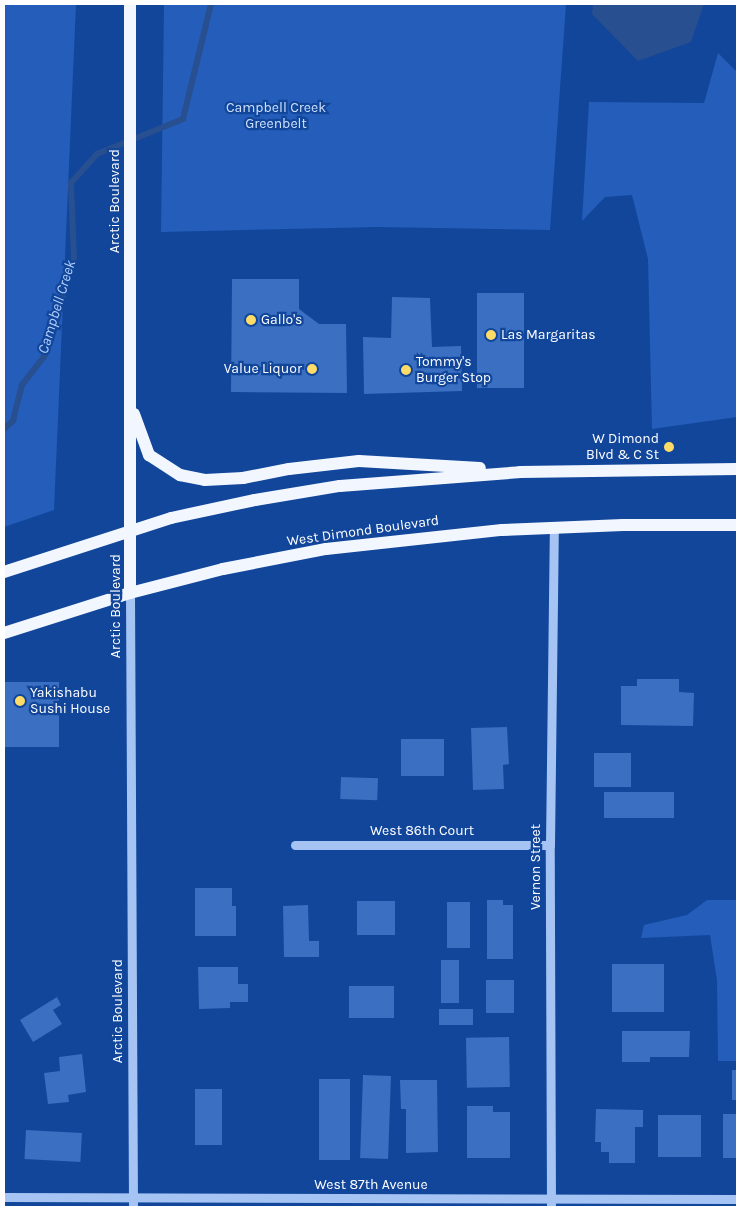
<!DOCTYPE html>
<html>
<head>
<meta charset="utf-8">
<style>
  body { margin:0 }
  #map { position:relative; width:741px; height:1211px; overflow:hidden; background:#11469b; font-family:Karla,sans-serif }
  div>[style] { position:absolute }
  .green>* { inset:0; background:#245eba }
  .water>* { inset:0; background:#284f8f }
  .stream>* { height:5.5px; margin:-2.75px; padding:0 2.75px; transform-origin:2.75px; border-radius:2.75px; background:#284f8f }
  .building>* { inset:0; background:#3a6fc2; transform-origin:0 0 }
  .minor>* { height:9px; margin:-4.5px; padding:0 4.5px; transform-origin:4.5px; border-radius:4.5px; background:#a5c4f4 }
  .major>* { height:12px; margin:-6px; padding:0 6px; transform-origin:6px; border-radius:6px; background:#f2f7ff }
  .dots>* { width:14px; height:14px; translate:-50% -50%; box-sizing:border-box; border:2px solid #11469b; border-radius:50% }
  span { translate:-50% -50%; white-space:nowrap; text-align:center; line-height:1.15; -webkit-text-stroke:4.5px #11469b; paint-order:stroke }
  .park-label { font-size:14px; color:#cee1fe }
  .street-label { font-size:14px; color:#fff }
  .poi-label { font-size:14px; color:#fff }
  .left { translate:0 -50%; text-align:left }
  .right { translate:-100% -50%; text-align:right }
  .water-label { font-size:15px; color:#b2cffb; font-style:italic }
  .frame { position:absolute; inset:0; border:5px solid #fff; pointer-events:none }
</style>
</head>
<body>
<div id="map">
  <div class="green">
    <i style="clip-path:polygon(4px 4px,76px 4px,54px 510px,4px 527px)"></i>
    <i style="clip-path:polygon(164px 4px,566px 4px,550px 230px,377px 227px,161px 232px)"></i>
    <i style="clip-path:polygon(718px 53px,737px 72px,737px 417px,652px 429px,648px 259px,632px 195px,605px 197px,582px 221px,589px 102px,704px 103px)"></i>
    <i style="clip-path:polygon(707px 900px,737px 900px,737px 1061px,718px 1061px,717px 980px,710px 935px,641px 938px,644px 925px,687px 915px)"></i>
  </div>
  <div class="water">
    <i style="clip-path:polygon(593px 4px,704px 4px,691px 42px,638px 61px,592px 14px)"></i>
  </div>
  <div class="stream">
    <i style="left:4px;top:429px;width:12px;rotate:-42deg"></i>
    <i style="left:13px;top:421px;width:37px;rotate:-76deg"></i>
    <i style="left:22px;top:385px;width:36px;rotate:-52deg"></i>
    <i style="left:44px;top:357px;width:102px;rotate:-73deg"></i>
    <i style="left:74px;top:259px;width:76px;rotate:-92.3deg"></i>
    <i style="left:71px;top:183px;width:39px;rotate:-48deg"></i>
    <i style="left:97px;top:154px;width:93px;rotate:-22.1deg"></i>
    <i style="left:183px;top:119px;width:118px;rotate:-76.3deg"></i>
  </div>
  <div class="building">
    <i style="clip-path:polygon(232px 279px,299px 279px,299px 309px,319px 324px,346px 324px,347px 393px,231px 392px)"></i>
    <i style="left:477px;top:293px;width:47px;height:95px"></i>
    <i style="clip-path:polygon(392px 297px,430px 298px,432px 347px,461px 346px,462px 391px,364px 394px,363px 337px,391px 338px)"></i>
    <i style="clip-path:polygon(637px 679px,679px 679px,679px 692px,694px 693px,693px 726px,621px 725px,621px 686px,637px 686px)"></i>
    <i style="left:4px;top:682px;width:55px;height:65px"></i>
    <i style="clip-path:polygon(507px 727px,509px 764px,503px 765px,504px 789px,473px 790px,471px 728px)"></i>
    <i style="left:401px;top:739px;width:43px;height:37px"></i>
    <i style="left:594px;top:753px;width:37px;height:34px"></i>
    <i style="left:341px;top:777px;width:37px;height:22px;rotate:2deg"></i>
    <i style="left:604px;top:792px;width:70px;height:26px"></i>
    <i style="clip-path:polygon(195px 888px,232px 888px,232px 906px,236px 906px,236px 936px,195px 936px)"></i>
    <i style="clip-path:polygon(487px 900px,503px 900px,503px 905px,513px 905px,513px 959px,487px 959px)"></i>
    <i style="left:357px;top:901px;width:38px;height:34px"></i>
    <i style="left:447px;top:902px;width:23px;height:46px"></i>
    <i style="clip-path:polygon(308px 905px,309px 941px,319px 941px,319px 957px,284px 957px,283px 906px)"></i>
    <i style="left:441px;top:960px;width:18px;height:43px"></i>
    <i style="left:612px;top:964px;width:52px;height:48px"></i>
    <i style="clip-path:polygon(198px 967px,238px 967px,238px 984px,248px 984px,248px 1002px,230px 1002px,230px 1008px,199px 1009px)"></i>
    <i style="left:486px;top:980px;width:28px;height:33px"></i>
    <i style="left:349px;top:986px;width:45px;height:32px"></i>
    <i style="clip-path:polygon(57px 997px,61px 1005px,53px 1010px,62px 1024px,33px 1042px,20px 1020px)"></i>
    <i style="left:439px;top:1009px;width:34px;height:16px"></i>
    <i style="clip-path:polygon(622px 1031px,690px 1031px,689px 1057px,650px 1057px,650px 1062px,622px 1062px)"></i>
    <i style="left:509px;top:1037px;width:50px;height:43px;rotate:89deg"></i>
    <i style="clip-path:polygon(82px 1054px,86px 1092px,68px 1095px,69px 1102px,48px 1104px,44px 1073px,60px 1071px,59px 1057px)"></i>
    <i style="left:732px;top:1070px;width:5px;height:30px"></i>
    <i style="left:363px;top:1075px;width:28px;height:83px;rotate:2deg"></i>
    <i style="left:319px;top:1079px;width:31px;height:81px"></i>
    <i style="clip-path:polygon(400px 1080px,437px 1080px,438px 1152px,406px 1153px,406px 1109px,401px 1109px)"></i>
    <i style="left:195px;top:1089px;width:27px;height:56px"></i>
    <i style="clip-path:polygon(467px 1106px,493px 1106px,493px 1112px,510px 1112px,510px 1158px,467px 1158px)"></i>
    <i style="clip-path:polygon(596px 1109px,643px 1110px,643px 1127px,635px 1127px,635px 1163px,609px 1163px,609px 1152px,601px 1152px,601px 1142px,595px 1142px)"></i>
    <i style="left:723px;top:1114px;width:14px;height:44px"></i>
    <i style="left:658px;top:1115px;width:43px;height:42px"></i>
    <i style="left:26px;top:1130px;width:56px;height:29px;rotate:3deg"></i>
  </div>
  <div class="minor">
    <i style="left:130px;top:593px;width:614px;rotate:89.72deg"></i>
    <i style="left:295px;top:845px;width:255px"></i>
    <i style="left:4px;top:1197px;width:733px;rotate:0.16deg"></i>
    <i style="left:551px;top:1207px;width:362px;rotate:-90.2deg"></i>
    <i style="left:550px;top:845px;width:318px;rotate:-89.3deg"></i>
  </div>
  <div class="major">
    <i style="left:130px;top:4px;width:589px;rotate:90deg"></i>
    <i style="left:134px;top:414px;width:44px;rotate:69.9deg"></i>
    <i style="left:149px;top:455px;width:37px;rotate:33deg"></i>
    <i style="left:180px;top:475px;width:25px;rotate:11deg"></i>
    <i style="left:205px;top:480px;width:38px;rotate:-3deg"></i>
    <i style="left:243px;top:478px;width:47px;rotate:-11.1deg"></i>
    <i style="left:289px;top:469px;width:70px;rotate:-6.5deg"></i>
    <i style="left:359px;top:461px;width:121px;rotate:3.3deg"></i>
    <i style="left:4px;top:572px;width:176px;rotate:-17.9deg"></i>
    <i style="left:171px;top:518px;width:86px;rotate:-12.1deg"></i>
    <i style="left:255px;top:500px;width:86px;rotate:-9.4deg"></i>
    <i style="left:340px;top:486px;width:181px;rotate:-4.4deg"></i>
    <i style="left:520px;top:472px;width:217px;rotate:-0.8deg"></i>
    <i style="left:4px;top:633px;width:132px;rotate:-17.6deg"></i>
    <i style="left:130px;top:593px;width:96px;rotate:-14.5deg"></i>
    <i style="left:223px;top:569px;width:105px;rotate:-11deg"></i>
    <i style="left:326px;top:549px;width:177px;rotate:-6.2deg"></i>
    <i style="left:502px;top:530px;width:121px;rotate:-2.4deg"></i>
    <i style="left:623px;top:525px;width:114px"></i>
  </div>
  <div class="dots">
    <i style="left:251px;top:320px;background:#ffdc68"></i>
    <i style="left:491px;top:335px;background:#ffdc68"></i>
    <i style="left:312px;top:369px;background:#ffdc68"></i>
    <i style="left:406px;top:370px;background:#ffdc68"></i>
    <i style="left:669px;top:447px;background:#ffdc68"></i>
    <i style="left:20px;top:701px;background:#ffdc68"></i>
  </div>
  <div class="park-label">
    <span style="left:276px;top:116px">Campbell Creek<br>Greenbelt</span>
  </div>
  <div class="street-label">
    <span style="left:115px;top:201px;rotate:-90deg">Arctic Boulevard</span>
    <span style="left:363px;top:531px;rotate:-8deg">West Dimond Boulevard</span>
    <span style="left:116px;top:606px;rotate:-90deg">Arctic Boulevard</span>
    <span style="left:422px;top:831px">West 86th Court</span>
    <span style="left:536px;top:867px;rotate:-90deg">Vernon Street</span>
    <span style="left:118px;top:1011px;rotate:-90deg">Arctic Boulevard</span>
    <span style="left:371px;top:1185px">West 87th Avenue</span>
  </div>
  <div class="poi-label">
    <span class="left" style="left:261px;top:320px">Gallo's</span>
    <span class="left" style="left:501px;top:335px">Las Margaritas</span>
    <span class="left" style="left:416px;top:370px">Tommy's<br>Burger Stop</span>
    <span class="right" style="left:302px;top:369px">Value Liquor</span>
    <span class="right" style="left:659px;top:447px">W Dimond<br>Blvd &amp; C St</span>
    <span class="left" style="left:30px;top:701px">Yakishabu<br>Sushi House</span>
  </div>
  <div class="water-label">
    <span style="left:57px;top:307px;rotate:-73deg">Campbell Creek</span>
  </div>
  <div class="frame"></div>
</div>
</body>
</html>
